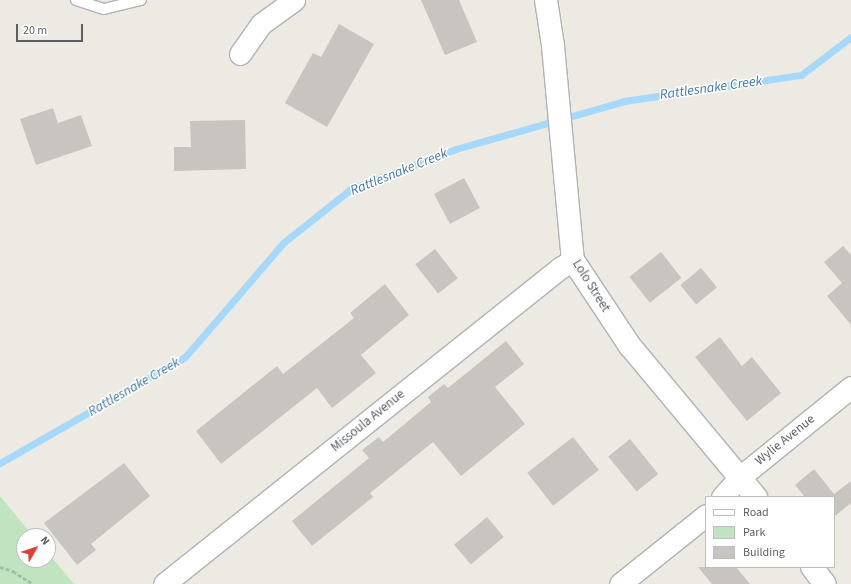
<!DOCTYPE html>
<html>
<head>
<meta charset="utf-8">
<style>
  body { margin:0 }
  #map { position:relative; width:851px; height:584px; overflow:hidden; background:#edeae3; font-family:"Source Sans 3",sans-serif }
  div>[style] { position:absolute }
  .green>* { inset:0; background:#c1e3c0 }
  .stream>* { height:7px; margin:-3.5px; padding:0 3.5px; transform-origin:3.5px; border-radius:3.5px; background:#a5d8fa }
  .building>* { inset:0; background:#c8c5c0; transform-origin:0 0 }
  .path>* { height:2.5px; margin-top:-1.25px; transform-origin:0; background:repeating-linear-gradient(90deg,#9ac4a4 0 4px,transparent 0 6px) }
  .roads { filter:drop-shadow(1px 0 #b0b3b7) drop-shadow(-1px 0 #b0b3b7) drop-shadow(0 1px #b0b3b7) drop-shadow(0 -1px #b0b3b7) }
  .service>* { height:10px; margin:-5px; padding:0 5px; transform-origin:5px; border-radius:5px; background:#fff }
  .minor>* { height:21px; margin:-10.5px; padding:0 10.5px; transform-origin:10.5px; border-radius:10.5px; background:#fff }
  .tertiary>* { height:22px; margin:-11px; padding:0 11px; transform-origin:11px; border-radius:11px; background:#fff }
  span { translate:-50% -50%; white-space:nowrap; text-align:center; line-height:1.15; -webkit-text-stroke:3px #fff; paint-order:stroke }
  .street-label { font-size:13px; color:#5b5f63 }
  .water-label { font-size:14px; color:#4379ac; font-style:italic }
  .legend { position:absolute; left:705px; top:496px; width:130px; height:72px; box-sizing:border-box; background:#fff; border:1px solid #bdbfc1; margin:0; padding:5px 7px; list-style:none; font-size:12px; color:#5b5f63 }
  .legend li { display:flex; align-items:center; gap:8px; height:20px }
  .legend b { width:20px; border:1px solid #bdbfc1 }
  .north { position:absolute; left:16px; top:528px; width:40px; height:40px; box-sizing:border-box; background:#fff; border:1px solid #bdbfc1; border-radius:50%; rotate:51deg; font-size:11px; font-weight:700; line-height:16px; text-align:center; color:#5b5f63 }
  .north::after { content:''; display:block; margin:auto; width:14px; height:18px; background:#e03e36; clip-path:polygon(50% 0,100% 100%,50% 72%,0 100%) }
  .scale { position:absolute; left:16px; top:24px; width:67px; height:18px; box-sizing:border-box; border:2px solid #5b5f63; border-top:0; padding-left:5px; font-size:12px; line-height:14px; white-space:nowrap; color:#5b5f63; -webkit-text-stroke:3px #fff; paint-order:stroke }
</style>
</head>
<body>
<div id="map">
  <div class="green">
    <i style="clip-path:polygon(0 496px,33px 536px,24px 536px,24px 560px,48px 560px,48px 553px,74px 584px,0 584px)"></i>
  </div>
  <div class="stream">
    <i style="left:0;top:463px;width:213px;rotate:-29.8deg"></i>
    <i style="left:185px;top:357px;width:150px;rotate:-49.3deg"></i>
    <i style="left:283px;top:243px;width:87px;rotate:-38.5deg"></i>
    <i style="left:351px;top:189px;width:112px;rotate:-20.9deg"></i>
    <i style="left:456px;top:149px;width:175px;rotate:-15.9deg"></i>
    <i style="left:624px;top:101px;width:179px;rotate:-8.4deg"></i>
    <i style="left:801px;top:75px;width:63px;rotate:-37.2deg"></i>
  </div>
  <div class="building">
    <i style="clip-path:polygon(421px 0,459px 0,477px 42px,445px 55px)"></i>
    <i style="clip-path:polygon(339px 24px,374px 44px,327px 127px,285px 103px,313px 53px,321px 57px)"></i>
    <i style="clip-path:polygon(53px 108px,58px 123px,81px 115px,92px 146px,36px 165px,20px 119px)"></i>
    <i style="clip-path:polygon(245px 120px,246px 169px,174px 171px,174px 147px,191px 147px,190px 121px)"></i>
    <i style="left:464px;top:178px;width:34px;height:34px;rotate:62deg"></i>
    <i style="clip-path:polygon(843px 246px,851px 255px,851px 325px,827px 296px,842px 283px,824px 262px)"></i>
    <i style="left:435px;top:249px;width:37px;height:25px;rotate:52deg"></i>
    <i style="left:661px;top:252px;width:33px;height:40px;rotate:52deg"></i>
    <i style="left:701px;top:268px;width:25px;height:27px;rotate:50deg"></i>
    <i style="clip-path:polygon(385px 284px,409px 315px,361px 355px,376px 373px,332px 408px,317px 388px,221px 464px,196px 431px,277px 366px,283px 374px,354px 318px,350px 313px)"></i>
    <i style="clip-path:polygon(720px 337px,742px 366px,752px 357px,781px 393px,747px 421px,695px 357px)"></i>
    <i style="clip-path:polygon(506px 341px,524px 364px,495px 387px,525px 424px,461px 476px,433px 442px,370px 493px,373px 497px,312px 546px,292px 521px,369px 458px,362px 450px,379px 437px,383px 442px,431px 402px,428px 397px,444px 384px,448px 388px)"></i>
    <i style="left:573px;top:437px;width:42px;height:58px;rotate:52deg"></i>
    <i style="left:630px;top:439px;width:45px;height:28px;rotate:51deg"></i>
    <i style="clip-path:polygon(124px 463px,150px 496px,91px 544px,96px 550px,77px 565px,44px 523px)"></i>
    <i style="clip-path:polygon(814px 469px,834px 494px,851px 481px,851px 503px,834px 517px,834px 497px,805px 497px,795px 485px)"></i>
    <i style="left:487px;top:517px;width:26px;height:43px;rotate:50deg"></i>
    <i style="clip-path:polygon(698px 567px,736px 567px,750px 584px,712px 584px)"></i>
  </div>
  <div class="path">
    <i style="left:0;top:567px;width:14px;rotate:17deg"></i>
    <i style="left:13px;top:571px;width:24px;rotate:33deg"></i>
  </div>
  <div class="roads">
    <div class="service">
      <i style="left:76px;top:0;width:29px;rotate:18deg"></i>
      <i style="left:104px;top:9px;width:38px;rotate:-14deg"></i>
    </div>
    <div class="minor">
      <i style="left:240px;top:54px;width:37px;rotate:-55deg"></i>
      <i style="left:261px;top:24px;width:41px;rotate:-36deg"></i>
      <i style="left:722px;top:497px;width:27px;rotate:-48deg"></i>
      <i style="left:740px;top:477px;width:143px;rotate:-39deg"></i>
      <i style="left:164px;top:584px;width:507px;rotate:-38.59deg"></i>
      <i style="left:560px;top:268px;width:15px;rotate:-32deg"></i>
      <i style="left:620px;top:584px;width:110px;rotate:-38.7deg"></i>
    </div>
    <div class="tertiary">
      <i style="left:546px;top:0;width:47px;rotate:81.3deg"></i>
      <i style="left:553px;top:46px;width:215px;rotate:84.7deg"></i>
      <i style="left:573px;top:260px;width:103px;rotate:56.5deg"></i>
      <i style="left:630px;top:346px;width:197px;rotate:50.2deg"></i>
      <i style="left:812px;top:567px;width:21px;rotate:53deg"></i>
    </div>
  </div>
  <div class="street-label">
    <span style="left:591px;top:286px;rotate:58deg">Lolo Street</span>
    <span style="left:368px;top:421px;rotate:-39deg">Missoula Avenue</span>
    <span style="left:785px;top:440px;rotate:-39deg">Wylie Avenue</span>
  </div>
  <div class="water-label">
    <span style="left:711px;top:88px;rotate:-8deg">Rattlesnake Creek</span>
    <span style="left:399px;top:172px;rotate:-22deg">Rattlesnake Creek</span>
    <span style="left:134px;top:387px;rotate:-30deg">Rattlesnake Creek</span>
  </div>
  <ul class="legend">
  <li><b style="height:5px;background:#fff"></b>Road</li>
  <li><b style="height:11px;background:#c1e3c0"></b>Park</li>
  <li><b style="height:11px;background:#c8c5c0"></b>Building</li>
  </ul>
  <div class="north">N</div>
  <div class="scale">20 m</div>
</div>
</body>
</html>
